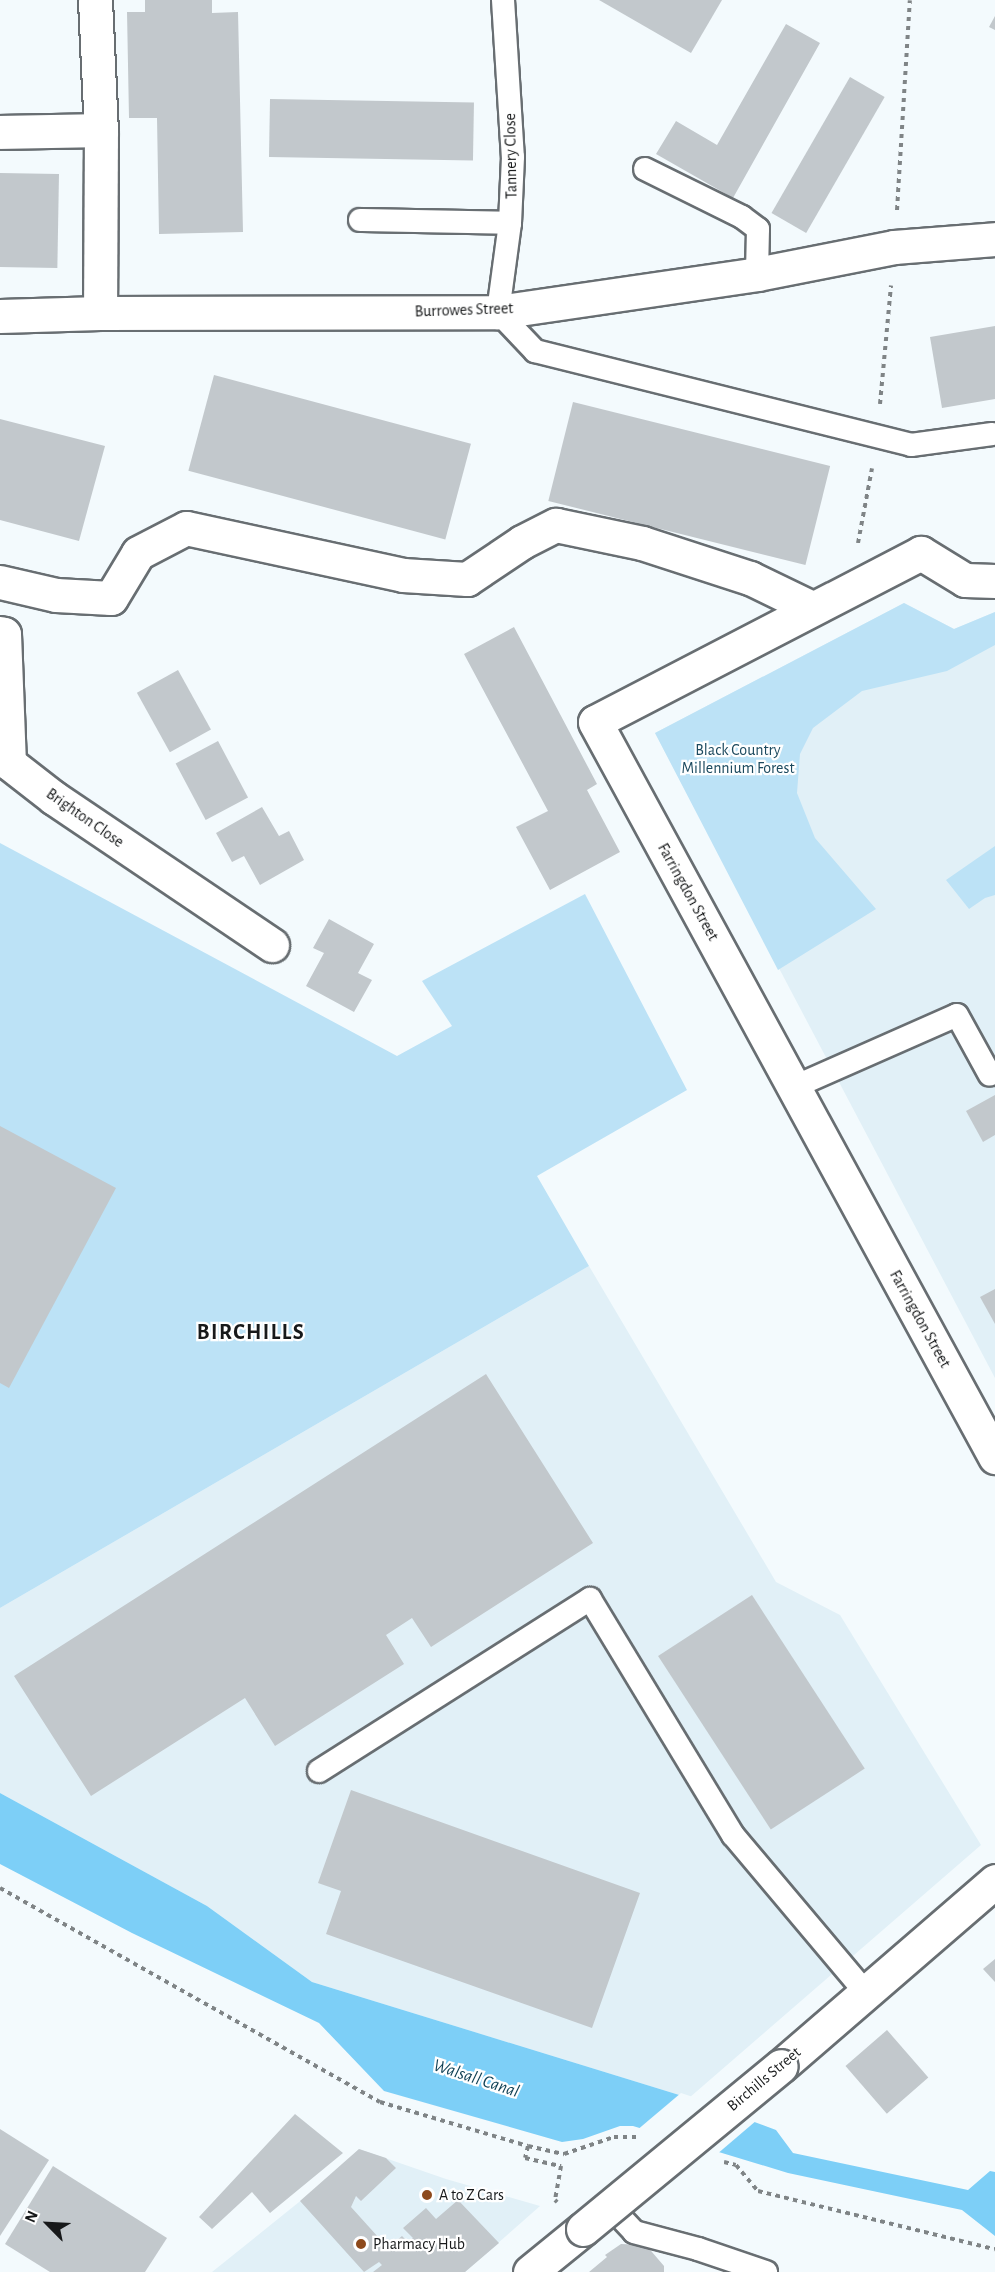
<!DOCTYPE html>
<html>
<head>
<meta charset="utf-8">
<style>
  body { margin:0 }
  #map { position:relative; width:995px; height:2272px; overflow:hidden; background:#f3fafd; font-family:"Alegreya Sans",sans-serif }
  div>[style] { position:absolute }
  .built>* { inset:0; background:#e1f0f7 }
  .green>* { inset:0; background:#bce2f6 }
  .water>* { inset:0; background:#7dcff7 }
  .pier>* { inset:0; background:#f3fafd }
  .building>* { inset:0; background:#c2c8cc; transform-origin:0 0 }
  .path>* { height:4px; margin-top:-2px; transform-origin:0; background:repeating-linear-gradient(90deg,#7f8486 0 4.5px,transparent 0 9px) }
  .roads { filter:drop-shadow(2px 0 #686e72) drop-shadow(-2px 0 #686e72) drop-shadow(0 2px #686e72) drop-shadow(0 -2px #686e72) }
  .lane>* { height:22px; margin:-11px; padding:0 11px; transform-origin:11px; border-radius:11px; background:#fff }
  .street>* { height:33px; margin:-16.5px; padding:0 16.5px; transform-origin:16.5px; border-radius:16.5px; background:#fff }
  .secondary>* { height:33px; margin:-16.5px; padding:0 16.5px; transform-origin:16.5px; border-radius:16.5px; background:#fff }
  .bridges { filter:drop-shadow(2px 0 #686e72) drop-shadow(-2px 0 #686e72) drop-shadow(0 2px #686e72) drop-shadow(0 -2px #686e72) }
  .secondary-bridge>* { height:33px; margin:-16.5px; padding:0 16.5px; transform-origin:16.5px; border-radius:16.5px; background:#fff }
  .dots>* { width:16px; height:16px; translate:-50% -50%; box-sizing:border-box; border:3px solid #fff; border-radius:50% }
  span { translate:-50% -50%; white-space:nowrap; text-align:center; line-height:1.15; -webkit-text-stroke:4.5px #fff; paint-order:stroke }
  .street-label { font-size:16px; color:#17191a }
  .park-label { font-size:16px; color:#1b495e }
  .poi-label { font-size:16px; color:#17191a }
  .left { translate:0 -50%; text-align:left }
  .water-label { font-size:18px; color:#0e3f53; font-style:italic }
  .district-label { font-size:22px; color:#17191a; font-weight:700; letter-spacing:1.5px }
  .north { position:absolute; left:18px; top:2194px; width:60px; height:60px; -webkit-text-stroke:4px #fff; paint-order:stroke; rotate:294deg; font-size:16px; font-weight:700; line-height:24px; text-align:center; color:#17191a }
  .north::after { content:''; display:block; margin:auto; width:21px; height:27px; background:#17191a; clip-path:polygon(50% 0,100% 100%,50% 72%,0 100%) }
</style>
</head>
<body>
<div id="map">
  <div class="built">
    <i style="clip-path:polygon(904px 603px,954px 629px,995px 612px,995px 1378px,655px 733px)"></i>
    <i style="clip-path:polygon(589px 1266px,776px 1582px,840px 1615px,981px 1845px,689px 2098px,312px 1982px,207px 1906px,0 1793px,0 1608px)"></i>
    <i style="clip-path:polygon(359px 2149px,446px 2179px,540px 2206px,465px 2272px,212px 2272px,324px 2182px)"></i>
  </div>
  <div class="green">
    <i style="clip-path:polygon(904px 603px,954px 629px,995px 612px,995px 645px,947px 671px,862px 691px,813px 728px,800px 754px,797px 793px,815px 838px,876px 909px,778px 970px,655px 733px)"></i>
    <i style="clip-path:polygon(0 843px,397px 1056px,452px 1026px,422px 981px,585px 894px,687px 1090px,537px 1176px,589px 1266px,0 1608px)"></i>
    <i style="clip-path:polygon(995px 846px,995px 895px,985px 898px,969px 909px,946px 880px)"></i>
  </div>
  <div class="water">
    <i style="clip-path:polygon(0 1793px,207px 1906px,312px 1982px,689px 2098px,776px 2130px,793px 2153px,968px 2190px,990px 2171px,995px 2172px,995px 2236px,962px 2210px,788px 2173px,633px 2126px,620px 2126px,583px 2139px,562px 2142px,384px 2091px,319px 2023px,132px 1933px,0 1864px)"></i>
  </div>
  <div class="pier">
    <i style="clip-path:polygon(681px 2093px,690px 2096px,757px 2120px,716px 2155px,636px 2131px)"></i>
  </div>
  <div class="building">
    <i style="clip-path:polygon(145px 0,212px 0,212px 13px,238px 12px,243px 232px,159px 234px,157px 118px,129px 118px,127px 12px,145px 12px)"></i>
    <i style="clip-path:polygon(599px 0,722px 0,691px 53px)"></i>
    <i style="clip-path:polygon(995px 16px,995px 30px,989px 27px)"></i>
    <i style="clip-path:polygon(786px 24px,820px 43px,733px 198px,656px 154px,676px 121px,717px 145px)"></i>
    <i style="left:850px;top:77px;width:40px;height:157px;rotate:30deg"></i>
    <i style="left:270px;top:99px;width:204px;height:58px;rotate:1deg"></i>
    <i style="left:0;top:173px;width:59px;height:94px;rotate:1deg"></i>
    <i style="clip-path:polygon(995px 326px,995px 399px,942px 408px,930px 337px)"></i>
    <i style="left:214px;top:375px;width:266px;height:99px;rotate:15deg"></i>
    <i style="left:573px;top:402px;width:265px;height:102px;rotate:14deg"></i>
    <i style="clip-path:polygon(0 419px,105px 446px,79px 541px,0 520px)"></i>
    <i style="clip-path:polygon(514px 627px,597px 784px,587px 790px,620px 852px,550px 890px,516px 827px,548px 811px,464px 654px)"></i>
    <i style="left:178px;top:670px;width:68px;height:47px;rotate:61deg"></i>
    <i style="left:218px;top:741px;width:64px;height:48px;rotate:62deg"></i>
    <i style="clip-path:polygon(262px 807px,279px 836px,289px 831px,304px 860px,260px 885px,244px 856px,232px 862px,216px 833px)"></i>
    <i style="clip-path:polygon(329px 919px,374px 944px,358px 973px,372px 980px,354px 1012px,306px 986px,324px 953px,313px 948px)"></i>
    <i style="clip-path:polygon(995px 1095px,995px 1135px,983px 1142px,966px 1111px)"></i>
    <i style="clip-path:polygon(0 1126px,116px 1188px,9px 1388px,0 1383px)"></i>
    <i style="clip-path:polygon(995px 1289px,995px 1324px,980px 1297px)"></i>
    <i style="clip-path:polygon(486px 1374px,593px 1543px,431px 1647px,412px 1618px,386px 1635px,404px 1664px,275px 1746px,245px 1698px,91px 1796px,14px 1676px)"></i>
    <i style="left:752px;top:1595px;width:207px;height:112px;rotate:57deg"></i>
    <i style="clip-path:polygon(351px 1790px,640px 1893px,592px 2028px,326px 1934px,341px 1891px,318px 1883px)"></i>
    <i style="clip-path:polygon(995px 1959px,995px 1982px,983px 1969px)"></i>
    <i style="left:887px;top:2030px;width:63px;height:55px;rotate:49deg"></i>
    <i style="clip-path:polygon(295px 2114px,343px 2153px,270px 2213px,252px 2192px,212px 2229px,199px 2217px)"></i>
    <i style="clip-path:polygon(0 2129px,49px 2160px,0 2236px)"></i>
    <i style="clip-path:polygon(359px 2149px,386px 2158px,396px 2168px,361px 2201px,356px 2196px,351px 2207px,388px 2248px,402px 2236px,408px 2242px,413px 2238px,403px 2228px,426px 2208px,436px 2219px,458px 2200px,499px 2243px,465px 2272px,373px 2272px,382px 2265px,379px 2262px,364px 2272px,300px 2201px)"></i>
    <i style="clip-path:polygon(53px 2166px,167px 2238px,145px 2272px,50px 2272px,5px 2244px)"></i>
    <i style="clip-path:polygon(621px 2244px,646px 2245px,664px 2266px,664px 2272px,589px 2272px,607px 2257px,605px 2255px)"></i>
  </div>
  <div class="path">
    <i style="left:897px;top:210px;width:210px;rotate:-86.5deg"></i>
    <i style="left:880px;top:404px;width:119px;rotate:-84.7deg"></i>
    <i style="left:858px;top:543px;width:76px;rotate:-79.4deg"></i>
    <i style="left:0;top:1888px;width:436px;rotate:29.4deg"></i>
    <i style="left:380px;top:2102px;width:154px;rotate:16.6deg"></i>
    <i style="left:528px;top:2146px;width:37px;rotate:13deg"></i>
    <i style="left:564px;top:2154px;width:53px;rotate:-18.8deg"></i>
    <i style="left:614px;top:2137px;width:22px"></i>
    <i style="left:528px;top:2146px;width:12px;rotate:104deg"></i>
    <i style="left:525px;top:2158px;width:37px;rotate:13deg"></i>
    <i style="left:561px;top:2166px;width:35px;rotate:100deg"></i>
    <i style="left:555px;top:2200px;width:3px;rotate:45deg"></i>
    <i style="left:724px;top:2162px;width:12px;rotate:14deg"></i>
    <i style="left:736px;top:2165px;width:34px;rotate:50deg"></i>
    <i style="left:758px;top:2191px;width:244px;rotate:13.8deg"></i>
  </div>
  <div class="roads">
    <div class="lane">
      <i style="left:503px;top:0;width:157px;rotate:86.4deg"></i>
      <i style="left:513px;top:157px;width:66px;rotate:92.6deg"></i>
      <i style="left:510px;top:223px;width:90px;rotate:97.7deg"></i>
      <i style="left:498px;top:312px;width:54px;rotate:46.5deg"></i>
      <i style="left:535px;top:351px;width:388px;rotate:14deg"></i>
      <i style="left:911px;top:445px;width:82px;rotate:-7.7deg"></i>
      <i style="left:645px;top:169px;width:108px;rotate:26.3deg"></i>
      <i style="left:742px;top:217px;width:20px;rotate:37deg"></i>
      <i style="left:758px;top:229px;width:45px;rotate:91.3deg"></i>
      <i style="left:360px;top:220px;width:150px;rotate:1.1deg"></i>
      <i style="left:794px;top:1087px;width:178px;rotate:-23.8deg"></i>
      <i style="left:957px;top:1015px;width:68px;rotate:61.2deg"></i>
      <i style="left:319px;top:1771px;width:321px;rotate:-32.4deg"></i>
      <i style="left:590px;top:1599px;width:276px;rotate:58.8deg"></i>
      <i style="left:733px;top:1835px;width:207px;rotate:49.9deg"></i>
      <i style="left:610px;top:2206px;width:35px;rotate:47deg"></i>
      <i style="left:634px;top:2232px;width:66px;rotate:14.9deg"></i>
      <i style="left:698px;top:2249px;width:72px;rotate:18.7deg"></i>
    </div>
    <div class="street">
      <i style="left:95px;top:0;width:130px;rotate:87.4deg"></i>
      <i style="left:0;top:132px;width:101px;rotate:-1.1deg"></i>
      <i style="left:101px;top:130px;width:183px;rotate:90.3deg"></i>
      <i style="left:0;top:316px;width:100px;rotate:-1.7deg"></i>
      <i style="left:100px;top:313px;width:398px;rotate:-0.1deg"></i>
      <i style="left:498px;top:312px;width:262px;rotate:-8.3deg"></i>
      <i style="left:757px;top:274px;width:140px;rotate:-11.1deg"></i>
      <i style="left:894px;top:247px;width:101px;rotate:-4.5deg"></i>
      <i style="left:995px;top:581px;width:30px;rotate:-178deg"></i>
      <i style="left:965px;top:580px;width:52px;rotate:-148.5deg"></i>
      <i style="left:921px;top:553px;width:367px;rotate:152.6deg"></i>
      <i style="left:595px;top:722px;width:837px;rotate:61.44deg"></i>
      <i style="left:0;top:582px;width:57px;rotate:13.1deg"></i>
      <i style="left:56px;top:595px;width:55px;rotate:3.1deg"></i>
      <i style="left:111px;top:598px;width:52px;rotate:-59deg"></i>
      <i style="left:138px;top:553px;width:54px;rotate:-27.5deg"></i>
      <i style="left:186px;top:528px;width:222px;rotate:12.2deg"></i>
      <i style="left:403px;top:575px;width:64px;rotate:3.6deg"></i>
      <i style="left:467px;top:579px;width:66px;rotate:-33.9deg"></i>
      <i style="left:522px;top:542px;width:38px;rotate:-27deg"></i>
      <i style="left:556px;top:525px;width:88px;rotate:11.8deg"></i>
      <i style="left:642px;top:543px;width:114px;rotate:18deg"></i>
      <i style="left:750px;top:578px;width:69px;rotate:25.8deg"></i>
      <i style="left:0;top:633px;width:4px;rotate:14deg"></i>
      <i style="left:4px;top:634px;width:129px;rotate:87.8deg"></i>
      <i style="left:9px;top:763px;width:57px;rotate:37.9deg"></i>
      <i style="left:54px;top:798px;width:263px;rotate:34deg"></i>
    </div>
    <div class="secondary">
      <i style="left:781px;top:2066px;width:283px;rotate:-40.8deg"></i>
      <i style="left:530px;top:2272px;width:68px;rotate:-39.1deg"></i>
    </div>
  </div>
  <div class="bridges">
    <div class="secondary-bridge">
      <i style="left:583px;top:2229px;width:256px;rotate:-39.5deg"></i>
    </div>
  </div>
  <div class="dots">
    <i style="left:427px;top:2195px;background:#8d491b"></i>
    <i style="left:361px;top:2244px;background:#8d491b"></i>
  </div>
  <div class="street-label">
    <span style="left:511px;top:156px;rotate:-91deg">Tannery Close</span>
    <span style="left:464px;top:310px;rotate:-2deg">Burrowes Street</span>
    <span style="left:85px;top:818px;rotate:35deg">Brighton Close</span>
    <span style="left:688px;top:892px;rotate:61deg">Farringdon Street</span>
    <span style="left:920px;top:1319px;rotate:61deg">Farringdon Street</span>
    <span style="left:764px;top:2079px;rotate:-40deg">Birchills Street</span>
  </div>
  <div class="park-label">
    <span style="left:738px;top:759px">Black Country<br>Millennium Forest</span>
  </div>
  <div class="poi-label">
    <span class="left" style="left:439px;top:2195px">A to Z Cars</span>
    <span class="left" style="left:373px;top:2244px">Pharmacy Hub</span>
  </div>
  <div class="water-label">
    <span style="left:476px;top:2079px;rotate:18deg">Walsall Canal</span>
  </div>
  <div class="district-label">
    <span style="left:251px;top:1333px">BIRCHILLS</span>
  </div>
  <div class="north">N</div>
</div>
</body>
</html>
